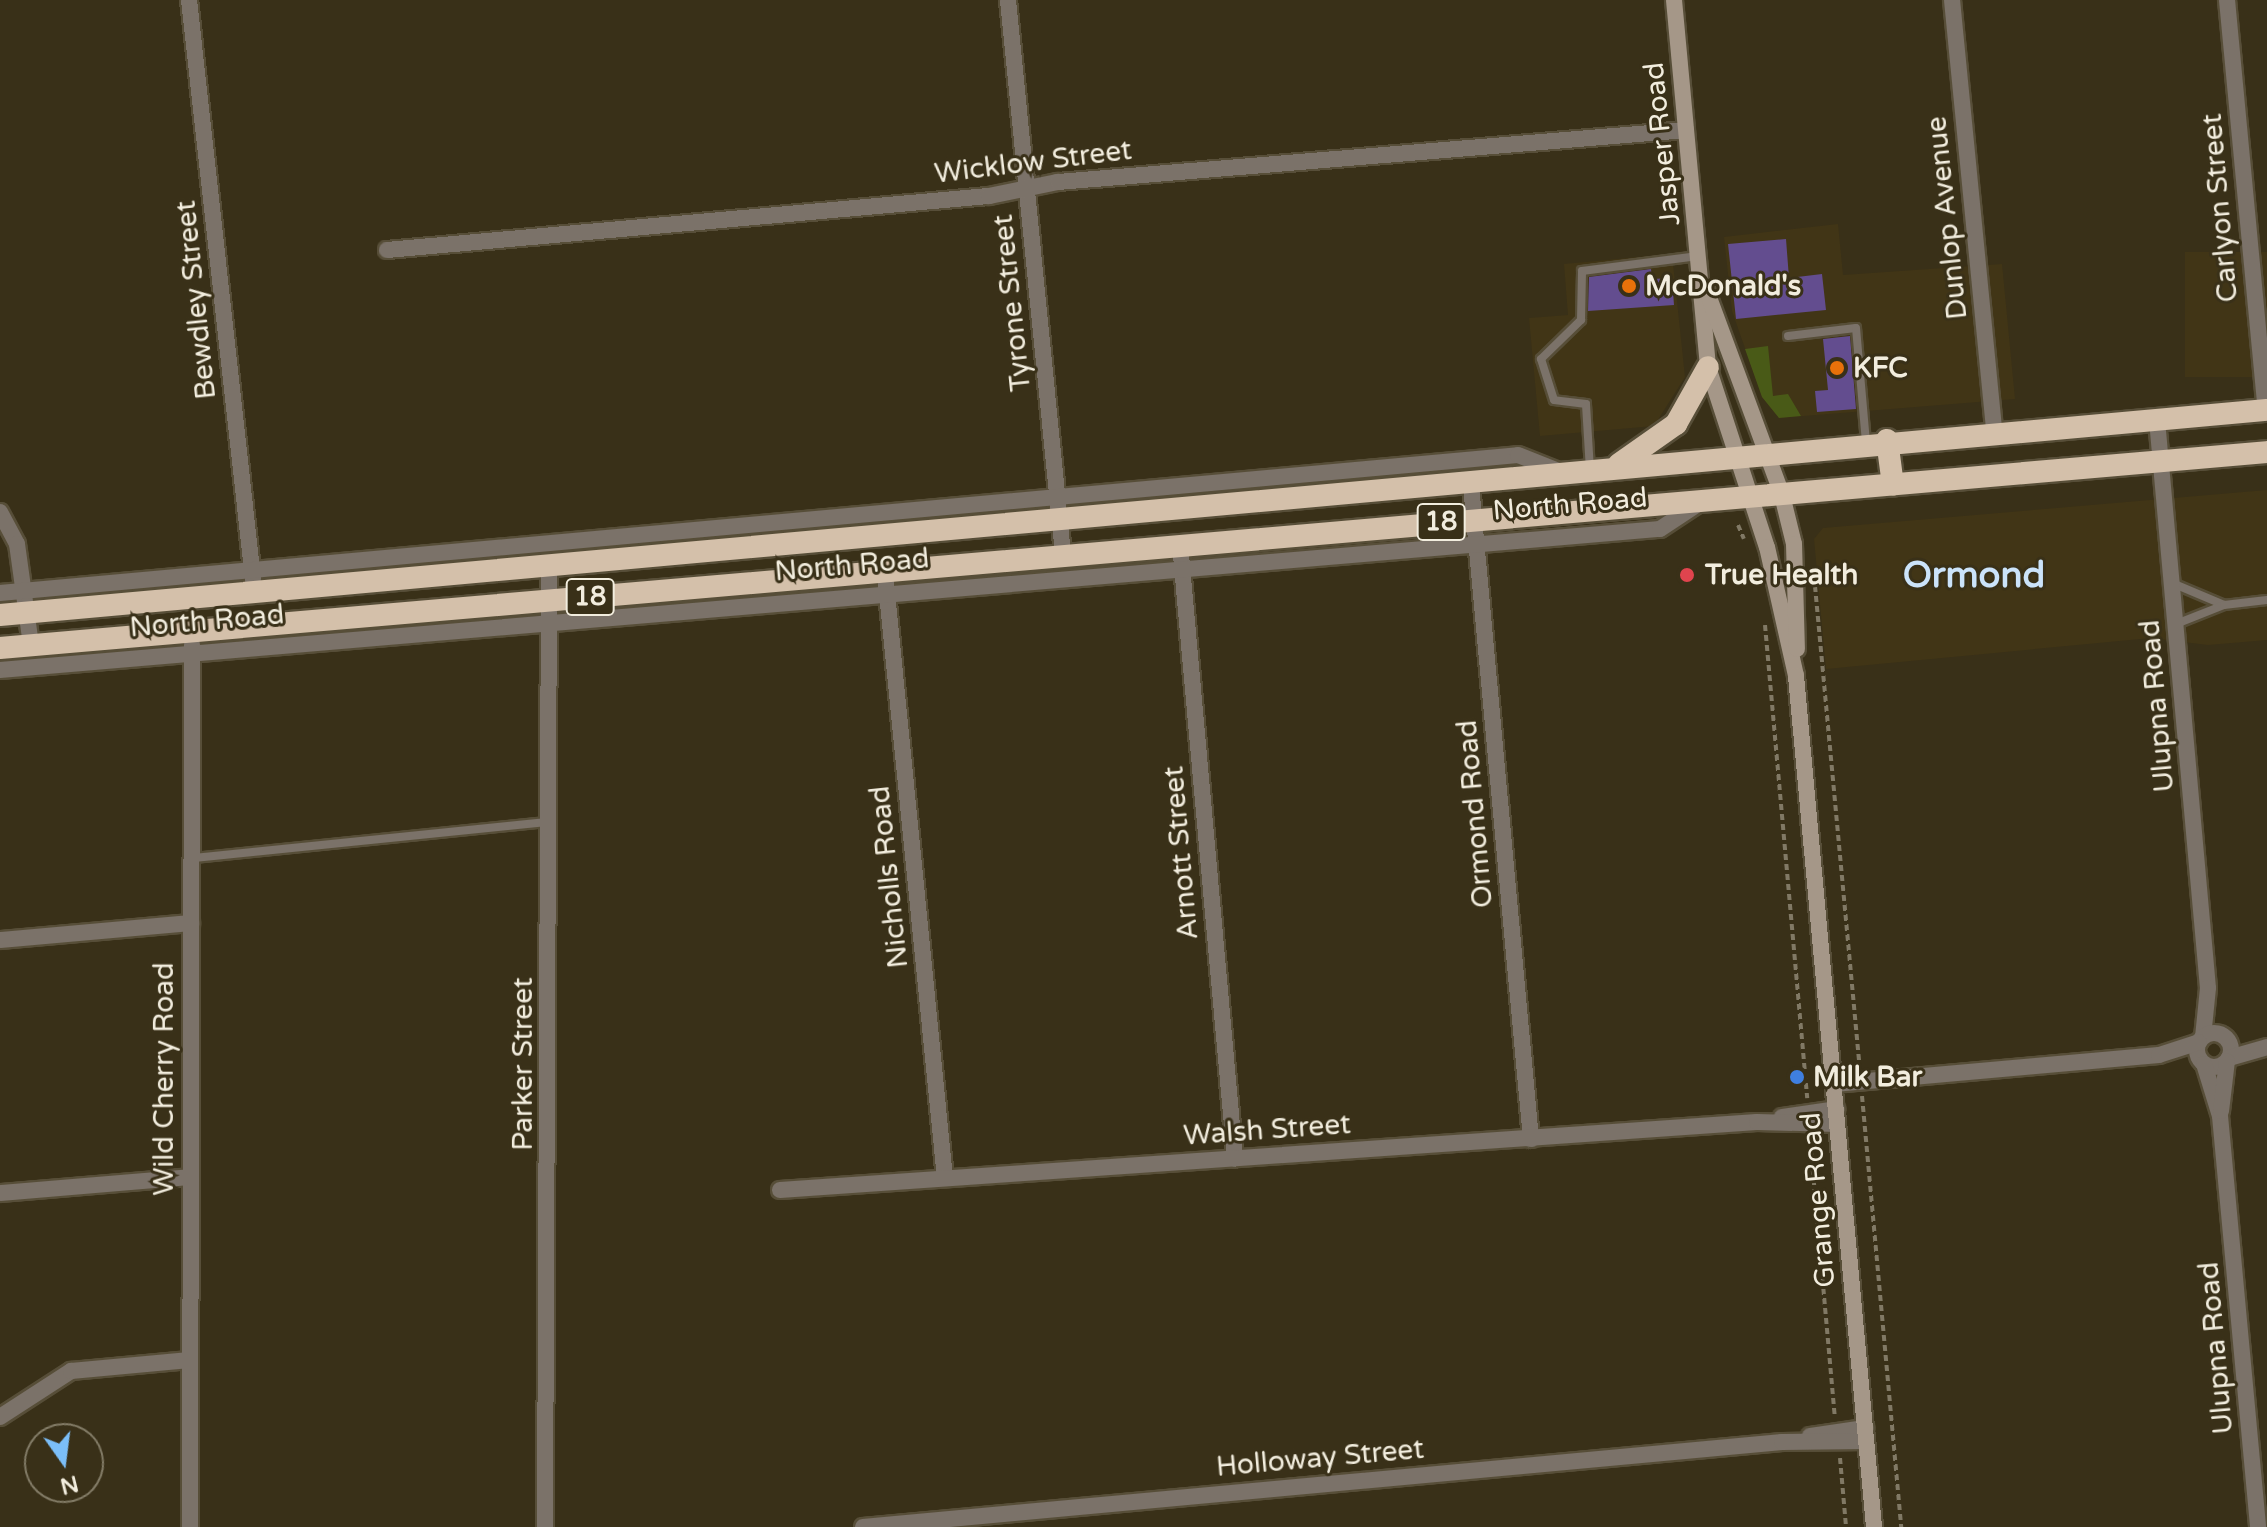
<!DOCTYPE html>
<html>
<head>
<meta charset="utf-8">
<style>
  body { margin:0 }
  #map { position:relative; width:2267px; height:1527px; overflow:hidden; background:#393018; font-family:"Varela Round",sans-serif }
  div>[style] { position:absolute }
  .built>* { inset:0; background:#413516; transform-origin:0 0 }
  .green>* { inset:0; background:#495a17 }
  .building>* { inset:0; background:#634d8f }
  .path>* { height:4px; margin-top:-2px; transform-origin:0; background:repeating-linear-gradient(90deg,#817965 0 6px,transparent 0 10px) }
  .roads { filter:drop-shadow(2px 0 #574e38) drop-shadow(-2px 0 #574e38) drop-shadow(0 2px #574e38) drop-shadow(0 -2px #574e38) }
  .service>* { height:8px; margin:-4px; padding:0 4px; transform-origin:4px; border-radius:4px; background:#7b7269 }
  .minor>* { height:16px; margin:-8px; padding:0 8px; transform-origin:8px; border-radius:8px; background:#7b7269 }
  .minor>.ring { margin:-8px; padding:0; box-sizing:content-box; background:none; border:16px solid #7b7269; border-radius:50% }
  .secondary>* { height:16px; margin:-8px; padding:0 8px; transform-origin:8px; border-radius:8px; background:#a59788 }
  .trunk>* { height:22px; margin:-11px; padding:0 11px; transform-origin:11px; border-radius:11px; background:#d4c0aa }
  .dots>* { width:22px; height:22px; translate:-50% -50%; box-sizing:border-box; border:4px solid #393018; border-radius:50% }
  span { translate:-50% -50%; white-space:nowrap; text-align:center; line-height:1.15; -webkit-text-stroke:6px #393018; paint-order:stroke }
  .shield-label span { padding:2px 6px; background:#393018; border:2px solid; border-radius:6px; -webkit-text-stroke-width:0 }
  .shield-label { font-size:26px; color:#f2edde; font-weight:700 }
  .street-label { font-size:28px; color:#f2edde }
  .poi-label { font-size:28px; color:#f2edde; font-weight:700 }
  .left { translate:0 -50%; text-align:left }
  .district-label { font-size:36px; color:#cbe3fa; font-weight:700 }
  .north { position:absolute; left:24px; top:1423px; width:80px; height:80px; box-sizing:border-box; background:#393018; border:2px solid #837c67; border-radius:50%; rotate:166deg; font-size:22px; font-weight:700; line-height:32px; text-align:center; color:#f2edde }
  .north::after { content:''; display:block; margin:auto; width:28px; height:36px; background:#7bbef8; clip-path:polygon(50% 0,100% 100%,50% 72%,0 100%) }
</style>
</head>
<body>
<div id="map">
  <div class="built">
    <i style="clip-path:polygon(1838px 224px,1843px 275px,2002px 264px,2015px 399px,1779px 418px,1762px 397px,1732px 311px,1724px 237px)"></i>
    <i style="left:2267px;top:252px;width:125px;height:82px;rotate:90deg"></i>
    <i style="clip-path:polygon(1672px 254px,1685px 377px,1654px 426px,1540px 436px,1529px 318px,1568px 315px,1564px 264px)"></i>
    <i style="clip-path:polygon(2267px 490px,2267px 640px,2208px 645px,2151px 638px,1826px 669px,1814px 539px,1823px 528px)"></i>
  </div>
  <div class="green">
    <i style="clip-path:polygon(1768px 346px,1773px 396px,1788px 394px,1801px 416px,1779px 418px,1762px 397px,1745px 349px)"></i>
  </div>
  <div class="building">
    <i style="clip-path:polygon(1786px 239px,1789px 278px,1822px 274px,1826px 310px,1736px 319px,1728px 244px)"></i>
    <i style="clip-path:polygon(1651px 269px,1652px 279px,1672px 278px,1674px 305px,1588px 311px,1589px 277px)"></i>
    <i style="clip-path:polygon(1850px 336px,1856px 409px,1817px 412px,1815px 391px,1828px 390px,1823px 339px)"></i>
  </div>
  <div class="path">
    <i style="left:1738px;top:525px;width:15px;rotate:67deg"></i>
    <i style="left:1815px;top:586px;width:480px;rotate:84.7deg"></i>
    <i style="left:1765px;top:625px;width:475px;rotate:84.9deg"></i>
    <i style="left:1862px;top:1096px;width:433px;rotate:84.8deg"></i>
    <i style="left:1810px;top:1139px;width:279px;rotate:84.9deg"></i>
    <i style="left:1840px;top:1458px;width:69px;rotate:85deg"></i>
  </div>
  <div class="roads">
    <div class="service">
      <i style="left:1788px;top:336px;width:68px;rotate:-6.7deg"></i>
      <i style="left:1856px;top:328px;width:114px;rotate:85deg"></i>
      <i style="left:1590px;top:470px;width:66px;rotate:-93.5deg"></i>
      <i style="left:1586px;top:404px;width:32px;rotate:-173deg"></i>
      <i style="left:1554px;top:400px;width:43px;rotate:-107.6deg"></i>
      <i style="left:1541px;top:359px;width:56px;rotate:-44.3deg"></i>
      <i style="left:1581px;top:320px;width:49px;rotate:-88.8deg"></i>
      <i style="left:1582px;top:271px;width:117px;rotate:-7.4deg"></i>
      <i style="left:2172px;top:583px;width:56px;rotate:22.9deg"></i>
      <i style="left:2176px;top:624px;width:52px;rotate:-21.6deg"></i>
      <i style="left:2224px;top:605px;width:43px;rotate:-6.6deg"></i>
      <i style="left:193px;top:858px;width:359px;rotate:-5.8deg"></i>
    </div>
    <div class="minor">
      <i style="left:189px;top:0;width:583px;rotate:83.69deg"></i>
      <i style="left:1008px;top:0;width:557px;rotate:84.33deg"></i>
      <i style="left:1952px;top:0;width:433px;rotate:84.4deg"></i>
      <i style="left:2227px;top:0;width:412px;rotate:84.6deg"></i>
      <i style="left:387px;top:250px;width:604px;rotate:-5.13deg"></i>
      <i style="left:989px;top:196px;width:70px;rotate:-11.5deg"></i>
      <i style="left:1058px;top:182px;width:630px;rotate:-4.73deg"></i>
      <i style="left:2157px;top:420px;width:570px;rotate:84.87deg"></i>
      <i style="left:2208px;top:988px;width:49px;rotate:95.8deg"></i>
      <i style="left:1471px;top:485px;width:657px;rotate:84.76deg"></i>
      <i style="left:0;top:512px;width:36px;rotate:62deg"></i>
      <i style="left:17px;top:544px;width:102px;rotate:82.1deg"></i>
      <i style="left:1181px;top:555px;width:606px;rotate:84.89deg"></i>
      <i style="left:886px;top:583px;width:598px;rotate:84.34deg"></i>
      <i style="left:0;top:593px;width:1524px;rotate:-5.19deg"></i>
      <i style="left:1518px;top:455px;width:46px;rotate:21.6deg"></i>
      <i style="left:0;top:670px;width:1666px;rotate:-4.86deg"></i>
      <i style="left:1660px;top:529px;width:49px;rotate:-33.4deg"></i>
      <i style="left:0;top:940px;width:192px;rotate:-5.1deg"></i>
      <i class="ring" style="left:2197px;top:1033px;width:18px;height:18px"></i>
      <i style="left:2229px;top:1058px;width:40px;rotate:-16deg"></i>
      <i style="left:2204px;top:1064px;width:54px;rotate:72.9deg"></i>
      <i style="left:2220px;top:1116px;width:413px;rotate:84.7deg"></i>
      <i style="left:1834px;top:1084px;width:326px;rotate:-5.1deg"></i>
      <i style="left:2159px;top:1055px;width:42px;rotate:-18deg"></i>
      <i style="left:2221px;top:1111px;width:50px;rotate:-83.2deg"></i>
      <i style="left:1782px;top:1117px;width:55px;rotate:-8.4deg"></i>
      <i style="left:780px;top:1190px;width:979px;rotate:-3.98deg"></i>
      <i style="left:1757px;top:1122px;width:80px;rotate:1.4deg"></i>
      <i style="left:0;top:1193px;width:191px;rotate:-4.8deg"></i>
      <i style="left:0;top:1417px;width:85px;rotate:-32.9deg"></i>
      <i style="left:71px;top:1371px;width:119px;rotate:-5.3deg"></i>
      <i style="left:1810px;top:1436px;width:56px;rotate:-8.3deg"></i>
      <i style="left:190px;top:1527px;width:882px;rotate:-89.87deg"></i>
      <i style="left:545px;top:1527px;width:960px;rotate:-89.76deg"></i>
      <i style="left:863px;top:1527px;width:923px;rotate:-5.28deg"></i>
      <i style="left:1782px;top:1442px;width:84px;rotate:-0.7deg"></i>
    </div>
    <div class="secondary">
      <i style="left:1674px;top:0;width:369px;rotate:84.7deg"></i>
      <i style="left:1708px;top:367px;width:189px;rotate:71.9deg"></i>
      <i style="left:1767px;top:547px;width:132px;rotate:77.3deg"></i>
      <i style="left:1796px;top:676px;width:855px;rotate:84.76deg"></i>
      <i style="left:1707px;top:292px;width:216px;rotate:69.7deg"></i>
      <i style="left:1782px;top:495px;width:50px;rotate:76.2deg"></i>
      <i style="left:1794px;top:544px;width:105px;rotate:88.4deg"></i>
    </div>
    <div class="trunk">
      <i style="left:1887px;top:440px;width:45px;rotate:82.4deg"></i>
      <i style="left:1619px;top:464px;width:70px;rotate:-35.1deg"></i>
      <i style="left:1676px;top:424px;width:65px;rotate:-60.7deg"></i>
      <i style="left:0;top:615px;width:2276px;rotate:-5.17deg"></i>
      <i style="left:0;top:648px;width:2275px;rotate:-4.94deg"></i>
    </div>
  </div>
  <div class="dots">
    <i style="left:1629px;top:286px;background:#e8710a"></i>
    <i style="left:1837px;top:368px;background:#e8710a"></i>
    <i style="left:1687px;top:575px;background:#e0444e"></i>
    <i style="left:1797px;top:1077px;background:#3f7fe0"></i>
  </div>
  <div class="shield-label">
    <span style="left:1441px;top:522px">18</span>
    <span style="left:590px;top:597px">18</span>
  </div>
  <div class="street-label">
    <span style="left:1662px;top:144px;rotate:-96deg">Jasper Road</span>
    <span style="left:1033px;top:162px;rotate:-7deg">Wicklow Street</span>
    <span style="left:2220px;top:208px;rotate:-95deg">Carlyon Street</span>
    <span style="left:1947px;top:218px;rotate:-96deg">Dunlop Avenue</span>
    <span style="left:196px;top:300px;rotate:-96deg">Bewdley Street</span>
    <span style="left:1012px;top:303px;rotate:-96deg">Tyrone Street</span>
    <span style="left:1570px;top:504px;rotate:-5deg">North Road</span>
    <span style="left:852px;top:565px;rotate:-5deg">North Road</span>
    <span style="left:207px;top:621px;rotate:-5deg">North Road</span>
    <span style="left:2157px;top:706px;rotate:-95deg">Ulupna Road</span>
    <span style="left:1475px;top:814px;rotate:-95deg">Ormond Road</span>
    <span style="left:1181px;top:853px;rotate:-95deg">Arnott Street</span>
    <span style="left:889px;top:877px;rotate:-96deg">Nicholls Road</span>
    <span style="left:523px;top:1064px;rotate:-90deg">Parker Street</span>
    <span style="left:164px;top:1079px;rotate:-90deg">Wild Cherry Road</span>
    <span style="left:1267px;top:1130px;rotate:-4deg">Walsh Street</span>
    <span style="left:1818px;top:1200px;rotate:-95deg">Grange Road</span>
    <span style="left:2216px;top:1348px;rotate:-95deg">Ulupna Road</span>
    <span style="left:1320px;top:1458px;rotate:-5deg">Holloway Street</span>
  </div>
  <div class="poi-label">
    <span class="left" style="left:1645px;top:286px">McDonald's</span>
    <span class="left" style="left:1853px;top:368px">KFC</span>
    <span class="left" style="left:1705px;top:575px">True Health</span>
    <span class="left" style="left:1813px;top:1077px">Milk Bar</span>
  </div>
  <div class="district-label">
    <span style="left:1974px;top:576px">Ormond</span>
  </div>
  <div class="north">N</div>
</div>
</body>
</html>
